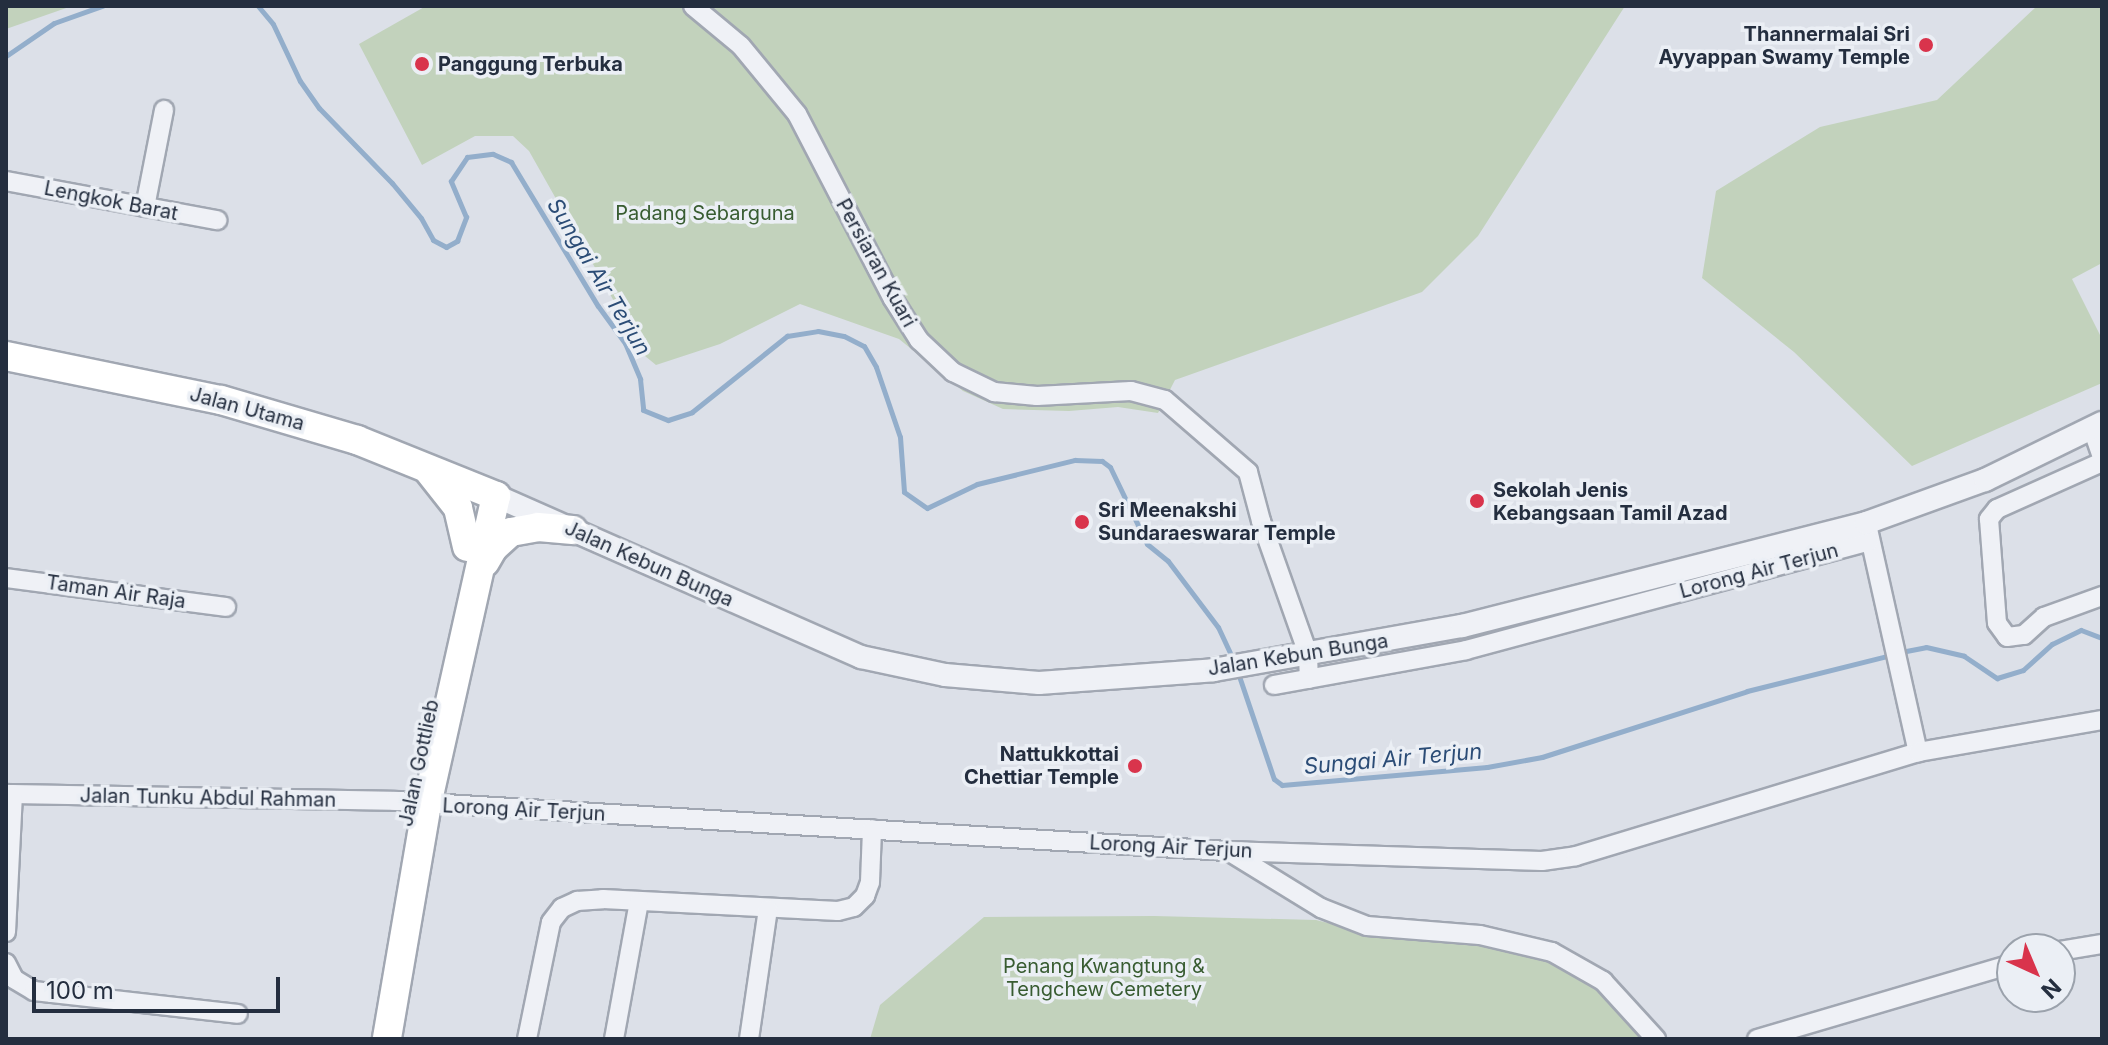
<!DOCTYPE html>
<html>
<head>
<meta charset="utf-8">
<style>
  body { margin:0 }
  #map { position:relative; width:2108px; height:1045px; overflow:hidden; background:#dce0e8; font-family:Inter,sans-serif }
  div>[style] { position:absolute }
  .green>* { inset:0; background:#c2d2bc }
  .stream>* { height:5px; margin:-2.5px; padding:0 2.5px; transform-origin:2.5px; border-radius:2.5px; background:#93aecb }
  .roads { filter:drop-shadow(2px 0 #a1a7b2) drop-shadow(-2px 0 #a1a7b2) drop-shadow(0 2px #a1a7b2) drop-shadow(0 -2px #a1a7b2) }
  .minor>* { height:18px; margin:-9px; padding:0 9px; transform-origin:9px; border-radius:9px; background:#eff1f6 }
  .tertiary>* { height:22px; margin:-11px; padding:0 11px; transform-origin:11px; border-radius:11px; background:#eff1f6 }
  .primary>* { height:28px; margin:-14px; padding:0 14px; transform-origin:14px; border-radius:14px; background:#fff }
  .dots>* { width:22px; height:22px; translate:-50% -50%; box-sizing:border-box; border:4px solid #ebeff5; border-radius:50% }
  span { translate:-50% -50%; white-space:nowrap; text-align:center; line-height:1.15; -webkit-text-stroke:7px #ebeff5; paint-order:stroke }
  .poi-label { font-size:20px; color:#242e3f; font-weight:700 }
  .right { translate:-100% -50%; text-align:right }
  .left { translate:0 -50%; text-align:left }
  .street-label { font-size:20px; color:#242e3f }
  .park-label { font-size:20px; color:#385c31 }
  .water-label { font-size:22px; color:#2b4c76; font-style:italic }
  .frame { position:absolute; inset:0; border:8px solid #242e3f; pointer-events:none }
  .north { position:absolute; left:1996px; top:933px; width:80px; height:80px; box-sizing:border-box; background:#ebeff5; border:2px solid #9ba2ac; border-radius:50%; rotate:136deg; font-size:22px; font-weight:700; line-height:32px; text-align:center; color:#242e3f }
  .north::after { content:''; display:block; margin:auto; width:28px; height:36px; background:#d9344c; clip-path:polygon(50% 0,100% 100%,50% 72%,0 100%) }
  .scale { position:absolute; left:32px; top:977px; width:248px; height:36px; box-sizing:border-box; border:4px solid #242e3f; border-top:0; padding-left:10px; font-size:24px; line-height:28px; white-space:nowrap; color:#242e3f; -webkit-text-stroke:6px #ebeff5; paint-order:stroke }
</style>
</head>
<body>
<div id="map">
  <div class="green">
    <i style="clip-path:polygon(6px 6px,72px 6px,6px 29px)"></i>
    <i style="clip-path:polygon(426px 6px,1625px 6px,1478px 236px,1422px 292px,1175px 380px,1158px 413px,1118px 407px,1069px 411px,1003px 409px,963px 391px,899px 339px,800px 304px,720px 344px,656px 365px,645px 356px,529px 151px,513px 136px,475px 136px,422px 165px,359px 44px)"></i>
    <i style="clip-path:polygon(2037px 6px,2102px 6px,2102px 263px,2072px 279px,2102px 339px,2102px 383px,1912px 466px,1794px 352px,1702px 278px,1716px 191px,1820px 127px,1937px 100px)"></i>
    <i style="clip-path:polygon(1154px 916px,1316px 920px,1380px 936px,1525px 948px,1597px 972px,1661px 1039px,870px 1039px,880px 1005px,984px 917px)"></i>
  </div>
  <div class="stream">
    <i style="left:258px;top:6px;width:23px;rotate:50deg"></i>
    <i style="left:273px;top:24px;width:63px;rotate:64.7deg"></i>
    <i style="left:300px;top:81px;width:33px;rotate:55deg"></i>
    <i style="left:319px;top:108px;width:105px;rotate:45.8deg"></i>
    <i style="left:392px;top:183px;width:45px;rotate:50.4deg"></i>
    <i style="left:421px;top:218px;width:25px;rotate:61deg"></i>
    <i style="left:433px;top:240px;width:15px;rotate:28deg"></i>
    <i style="left:446px;top:247px;width:13px;rotate:-29deg"></i>
    <i style="left:457px;top:241px;width:26px;rotate:-69deg"></i>
    <i style="left:466px;top:217px;width:39px;rotate:-113deg"></i>
    <i style="left:451px;top:181px;width:29px;rotate:-56deg"></i>
    <i style="left:467px;top:157px;width:26px;rotate:-7deg"></i>
    <i style="left:493px;top:154px;width:20px;rotate:24deg"></i>
    <i style="left:511px;top:162px;width:168px;rotate:58.9deg"></i>
    <i style="left:598px;top:306px;width:46px;rotate:53.9deg"></i>
    <i style="left:625px;top:343px;width:39px;rotate:67deg"></i>
    <i style="left:640px;top:379px;width:31px;rotate:84deg"></i>
    <i style="left:643px;top:410px;width:27px;rotate:22deg"></i>
    <i style="left:668px;top:420px;width:25px;rotate:-18deg"></i>
    <i style="left:692px;top:412px;width:122px;rotate:-38.7deg"></i>
    <i style="left:787px;top:336px;width:31px;rotate:-9deg"></i>
    <i style="left:818px;top:331px;width:26px;rotate:11deg"></i>
    <i style="left:844px;top:336px;width:22px;rotate:27deg"></i>
    <i style="left:864px;top:346px;width:24px;rotate:60deg"></i>
    <i style="left:876px;top:367px;width:74px;rotate:71.1deg"></i>
    <i style="left:900px;top:437px;width:55px;rotate:85.8deg"></i>
    <i style="left:904px;top:492px;width:28px;rotate:35deg"></i>
    <i style="left:927px;top:508px;width:55px;rotate:-25.6deg"></i>
    <i style="left:977px;top:484px;width:101px;rotate:-13.8deg"></i>
    <i style="left:1075px;top:460px;width:27px;rotate:2deg"></i>
    <i style="left:1102px;top:461px;width:10px;rotate:37deg"></i>
    <i style="left:1110px;top:467px;width:85px;rotate:64.3deg"></i>
    <i style="left:1147px;top:544px;width:27px;rotate:39deg"></i>
    <i style="left:1168px;top:561px;width:83px;rotate:52.9deg"></i>
    <i style="left:1218px;top:627px;width:38px;rotate:65deg"></i>
    <i style="left:6px;top:56px;width:58px;rotate:-34.5deg"></i>
    <i style="left:54px;top:23px;width:51px;rotate:-19.5deg"></i>
    <i style="left:1901px;top:652px;width:25px;rotate:-11deg"></i>
    <i style="left:1926px;top:647px;width:39px;rotate:13deg"></i>
    <i style="left:1964px;top:656px;width:40px;rotate:34deg"></i>
    <i style="left:1997px;top:678px;width:27px;rotate:-17deg"></i>
    <i style="left:2023px;top:670px;width:39px;rotate:-42deg"></i>
    <i style="left:2052px;top:644px;width:32px;rotate:-26deg"></i>
    <i style="left:2081px;top:630px;width:22px;rotate:21deg"></i>
    <i style="left:1237px;top:670px;width:115px;rotate:71.3deg"></i>
    <i style="left:1274px;top:779px;width:10px;rotate:37deg"></i>
    <i style="left:1282px;top:785px;width:206px;rotate:-5deg"></i>
    <i style="left:1487px;top:767px;width:56px;rotate:-10.3deg"></i>
    <i style="left:1542px;top:757px;width:215px;rotate:-17.8deg"></i>
    <i style="left:1747px;top:691px;width:148px;rotate:-14deg"></i>
  </div>
  <div class="roads">
    <div class="minor">
      <i style="left:693px;top:6px;width:62px;rotate:39.8deg"></i>
      <i style="left:741px;top:46px;width:88px;rotate:50.5deg"></i>
      <i style="left:797px;top:114px;width:208px;rotate:62.6deg"></i>
      <i style="left:893px;top:299px;width:49px;rotate:57.6deg"></i>
      <i style="left:919px;top:340px;width:47px;rotate:43.3deg"></i>
      <i style="left:953px;top:372px;width:46px;rotate:26deg"></i>
      <i style="left:994px;top:392px;width:43px;rotate:5.3deg"></i>
      <i style="left:1037px;top:396px;width:94px;rotate:-3deg"></i>
      <i style="left:1131px;top:391px;width:35px;rotate:15deg"></i>
      <i style="left:1165px;top:400px;width:110px;rotate:40.9deg"></i>
      <i style="left:1248px;top:472px;width:51px;rotate:75.1deg"></i>
      <i style="left:1261px;top:521px;width:141px;rotate:70.5deg"></i>
      <i style="left:1308px;top:654px;width:25px;rotate:88deg"></i>
      <i style="left:6px;top:181px;width:215px;rotate:10.5deg"></i>
      <i style="left:145px;top:207px;width:99px;rotate:-78.9deg"></i>
      <i style="left:2092px;top:428px;width:31px;rotate:71deg"></i>
      <i style="left:2102px;top:462px;width:115px;rotate:155.9deg"></i>
      <i style="left:1997px;top:509px;width:13px;rotate:129deg"></i>
      <i style="left:1989px;top:519px;width:104px;rotate:85.6deg"></i>
      <i style="left:1997px;top:623px;width:17px;rotate:54deg"></i>
      <i style="left:2007px;top:637px;width:17px;rotate:-7deg"></i>
      <i style="left:2024px;top:635px;width:27px;rotate:-42deg"></i>
      <i style="left:2044px;top:617px;width:62px;rotate:-19.9deg"></i>
      <i style="left:1868px;top:529px;width:229px;rotate:77.4deg"></i>
      <i style="left:6px;top:578px;width:222px;rotate:7.5deg"></i>
      <i style="left:1274px;top:685px;width:195px;rotate:-10.3deg"></i>
      <i style="left:1466px;top:650px;width:418px;rotate:-15.1deg"></i>
      <i style="left:6px;top:794px;width:389px;rotate:1deg"></i>
      <i style="left:395px;top:801px;width:834px;rotate:3.44deg"></i>
      <i style="left:1227px;top:851px;width:315px;rotate:1.8deg"></i>
      <i style="left:1542px;top:861px;width:34px;rotate:-8deg"></i>
      <i style="left:1576px;top:856px;width:357px;rotate:-16.9deg"></i>
      <i style="left:1918px;top:752px;width:187px;rotate:-9.9deg"></i>
      <i style="left:1230px;top:852px;width:107px;rotate:31.6deg"></i>
      <i style="left:1321px;top:908px;width:49px;rotate:21.4deg"></i>
      <i style="left:1367px;top:926px;width:113px;rotate:4.6deg"></i>
      <i style="left:1480px;top:935px;width:74px;rotate:13.3deg"></i>
      <i style="left:1552px;top:952px;width:59px;rotate:29.6deg"></i>
      <i style="left:1603px;top:981px;width:79px;rotate:47.6deg"></i>
      <i style="left:6px;top:932px;width:138px;rotate:-87.1deg"></i>
      <i style="left:2060px;top:951px;width:43px;rotate:-9.5deg"></i>
      <i style="left:6px;top:963px;width:18px;rotate:63deg"></i>
      <i style="left:14px;top:979px;width:23px;rotate:31deg"></i>
      <i style="left:34px;top:991px;width:205px;rotate:6.4deg"></i>
      <i style="left:527px;top:1039px;width:119px;rotate:-78.4deg"></i>
      <i style="left:551px;top:922px;width:18px;rotate:-52deg"></i>
      <i style="left:562px;top:908px;width:17px;rotate:-25deg"></i>
      <i style="left:577px;top:901px;width:26px;rotate:-4deg"></i>
      <i style="left:603px;top:899px;width:235px;rotate:2.9deg"></i>
      <i style="left:838px;top:911px;width:16px;rotate:-14deg"></i>
      <i style="left:854px;top:907px;width:16px;rotate:-45deg"></i>
      <i style="left:865px;top:896px;width:15px;rotate:-70deg"></i>
      <i style="left:870px;top:882px;width:53px;rotate:-87.8deg"></i>
      <i style="left:614px;top:1039px;width:139px;rotate:-79.7deg"></i>
      <i style="left:749px;top:1039px;width:131px;rotate:-81.7deg"></i>
      <i style="left:1757px;top:1039px;width:266px;rotate:-16.4deg"></i>
    </div>
    <div class="tertiary">
      <i style="left:496px;top:496px;width:399px;rotate:23.8deg"></i>
      <i style="left:861px;top:657px;width:86px;rotate:12.1deg"></i>
      <i style="left:945px;top:675px;width:94px;rotate:4.9deg"></i>
      <i style="left:1039px;top:683px;width:175px;rotate:-4.2deg"></i>
      <i style="left:1214px;top:670px;width:252px;rotate:-10.1deg"></i>
      <i style="left:1462px;top:626px;width:417px;rotate:-14.3deg"></i>
      <i style="left:1866px;top:523px;width:127px;rotate:-19.9deg"></i>
      <i style="left:1985px;top:480px;width:130px;rotate:-26deg"></i>
    </div>
    <div class="primary">
      <i style="left:6px;top:356px;width:219px;rotate:11.6deg"></i>
      <i style="left:221px;top:400px;width:142px;rotate:16.4deg"></i>
      <i style="left:357px;top:440px;width:150px;rotate:21.9deg"></i>
      <i style="left:496px;top:496px;width:316px;rotate:102.6deg"></i>
      <i style="left:427px;top:804px;width:238px;rotate:99.7deg"></i>
      <i style="left:429px;top:471px;width:47px;rotate:51.9deg"></i>
      <i style="left:458px;top:508px;width:40px;rotate:77deg"></i>
      <i style="left:485px;top:562px;width:16px;rotate:-60deg"></i>
      <i style="left:493px;top:548px;width:24px;rotate:-42deg"></i>
      <i style="left:511px;top:532px;width:27px;rotate:-10deg"></i>
      <i style="left:538px;top:527px;width:35px;rotate:5deg"></i>
    </div>
  </div>
  <div class="dots">
    <i style="left:1926px;top:45px;background:#d9344c"></i>
    <i style="left:422px;top:64px;background:#d9344c"></i>
    <i style="left:1477px;top:501px;background:#d9344c"></i>
    <i style="left:1082px;top:522px;background:#d9344c"></i>
    <i style="left:1135px;top:766px;background:#d9344c"></i>
  </div>
  <div class="poi-label">
    <span class="right" style="left:1910px;top:46px">Thannermalai Sri<br>Ayyappan Swamy Temple</span>
    <span class="left" style="left:438px;top:64px">Panggung Terbuka</span>
    <span class="left" style="left:1493px;top:502px">Sekolah Jenis<br>Kebangsaan Tamil Azad</span>
    <span class="left" style="left:1098px;top:522px">Sri Meenakshi<br>Sundaraeswarar Temple</span>
    <span class="right" style="left:1119px;top:766px">Nattukkottai<br>Chettiar Temple</span>
  </div>
  <div class="street-label">
    <span style="left:111px;top:201px;rotate:11deg">Lengkok Barat</span>
    <span style="left:876px;top:263px;rotate:61deg">Persiaran Kuari</span>
    <span style="left:247px;top:409px;rotate:15deg">Jalan Utama</span>
    <span style="left:649px;top:564px;rotate:24deg">Jalan Kebun Bunga</span>
    <span style="left:1759px;top:571px;rotate:-15deg">Lorong Air Terjun</span>
    <span style="left:116px;top:592px;rotate:8deg">Taman Air Raja</span>
    <span style="left:1298px;top:655px;rotate:-9deg">Jalan Kebun Bunga</span>
    <span style="left:419px;top:763px;rotate:-78deg">Jalan Gottlieb</span>
    <span style="left:208px;top:798px;rotate:1deg">Jalan Tunku Abdul Rahman</span>
    <span style="left:524px;top:810px;rotate:3deg">Lorong Air Terjun</span>
    <span style="left:1171px;top:847px;rotate:3deg">Lorong Air Terjun</span>
  </div>
  <div class="park-label">
    <span style="left:705px;top:213px">Padang Sebarguna</span>
    <span style="left:1104px;top:978px">Penang Kwangtung &amp;<br>Tengchew Cemetery</span>
  </div>
  <div class="water-label">
    <span style="left:599px;top:277px;rotate:59deg">Sungai Air Terjun</span>
    <span style="left:1393px;top:759px;rotate:-5deg">Sungai Air Terjun</span>
  </div>
  <div class="frame"></div>
  <div class="north">N</div>
  <div class="scale">100 m</div>
</div>
</body>
</html>
